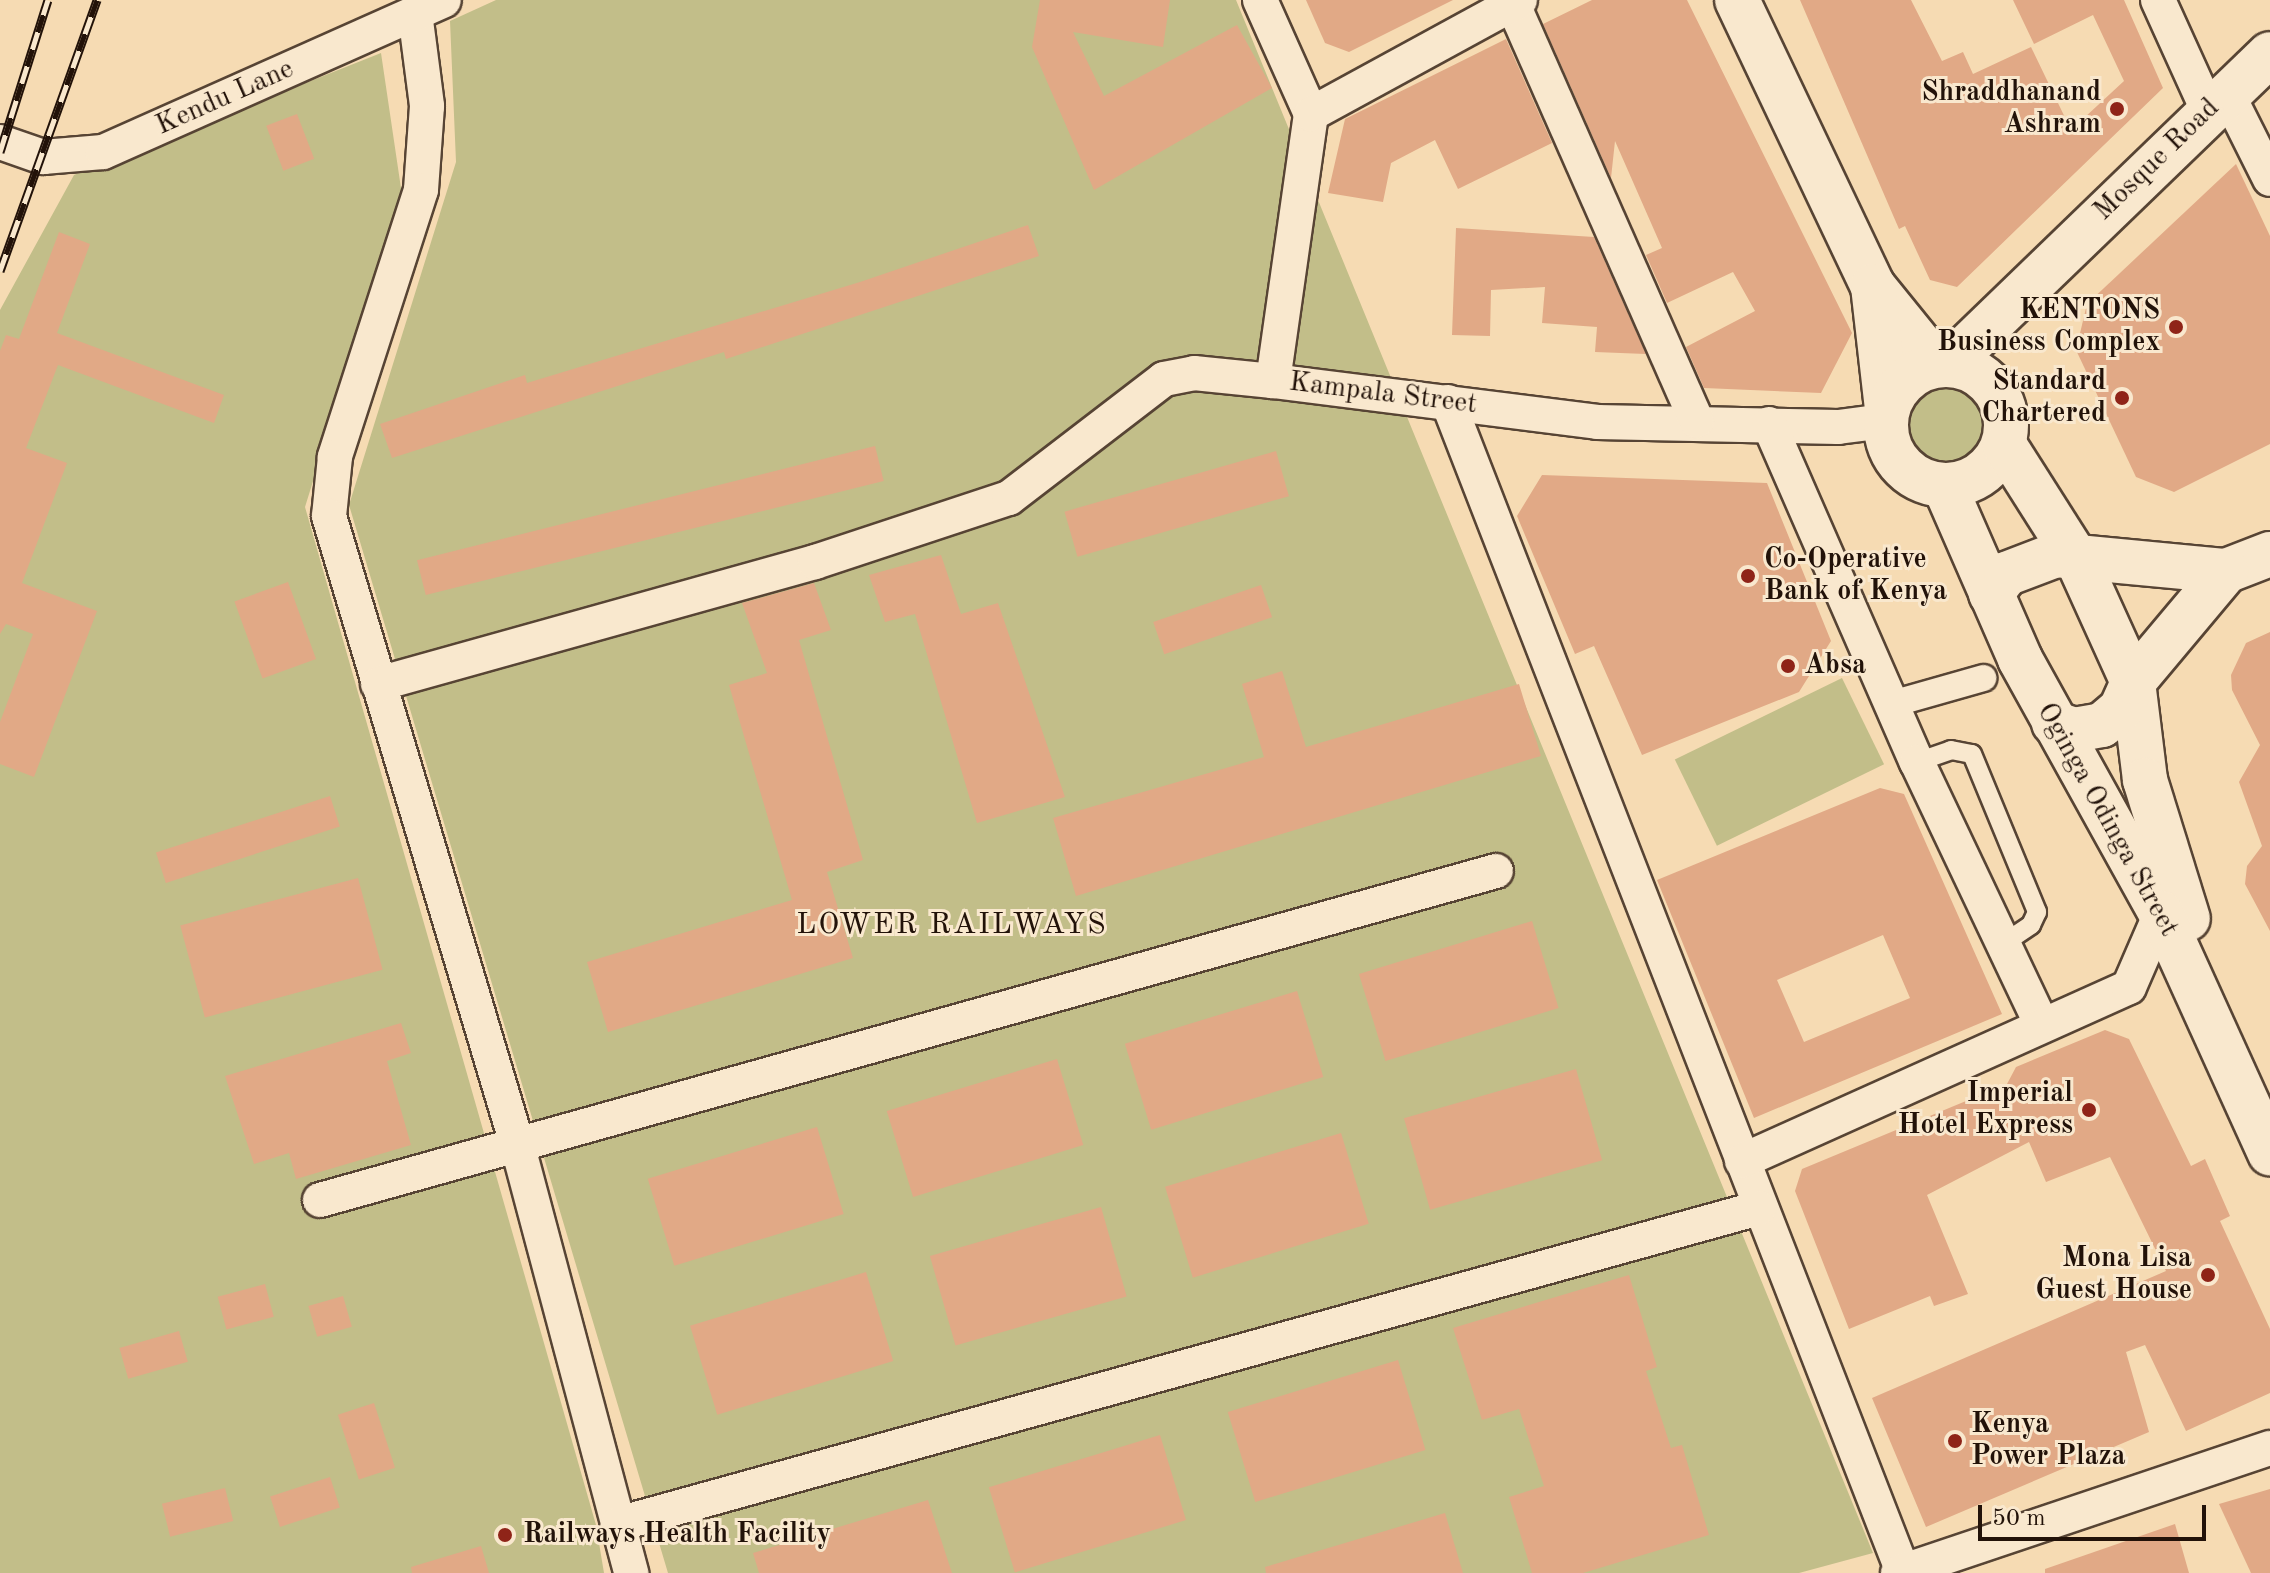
<!DOCTYPE html>
<html>
<head>
<meta charset="utf-8">
<style>
  body { margin:0 }
  #map { position:relative; width:2270px; height:1573px; overflow:hidden; background:#f6dbb3; font-family:"Old Standard TT",serif }
  div>[style] { position:absolute }
  .green>* { inset:0; background:#c2be89; transform-origin:0 0 }
  .round { border-radius:50% }
  .building>* { inset:0; background:#e1a986; transform-origin:0 0 }
  .roads { filter:drop-shadow(2px 0 #574434) drop-shadow(-2px 0 #574434) drop-shadow(0 2px #574434) drop-shadow(0 -2px #574434) }
  .service>* { height:18px; margin:-9px; padding:0 9px; transform-origin:9px; border-radius:9px; background:#f9e8ce }
  .pedestrian>* { height:26px; margin:-13px; padding:0 13px; transform-origin:13px; border-radius:13px; background:#f9e8ce }
  .minor>* { height:34px; margin:-17px; padding:0 17px; transform-origin:17px; border-radius:17px; background:#f9e8ce }
  .secondary>* { height:44px; margin:-22px; padding:0 22px; transform-origin:22px; border-radius:22px; background:#f9e8ce }
  .secondary>.ring { margin:-22px; padding:0; box-sizing:content-box; background:none; border:44px solid #f9e8ce; border-radius:50% }
  .rail>* { height:9px; margin-top:-4.5px; transform-origin:0; background:repeating-linear-gradient(90deg,#f9e8ce 0 18px,#221209 0 36px); box-sizing:border-box; border-block:2px solid #221209 }
  .dots>* { width:22px; height:22px; translate:-50% -50%; box-sizing:border-box; border:4px solid #f9e8ce; border-radius:50% }
  span { translate:-50% -50%; white-space:nowrap; text-align:center; line-height:1.15; -webkit-text-stroke:6px #f9e8ce; paint-order:stroke }
  .poi-label { font-size:28px; color:#221209; font-weight:700 }
  .right { translate:-100% -50%; text-align:right }
  .left { translate:0 -50%; text-align:left }
  .street-label { font-size:28px; color:#221209 }
  .neighbourhood-label { font-size:30px; color:#221209; letter-spacing:2px }
  .scale { position:absolute; left:1978px; top:1505px; width:228px; height:36px; box-sizing:border-box; border:4px solid #221209; border-top:0; padding-left:10px; font-size:24px; line-height:28px; white-space:nowrap; color:#221209; -webkit-text-stroke:6px #f9e8ce; paint-order:stroke }
</style>
</head>
<body>
<div id="map">
  <div class="green">
    <i style="clip-path:polygon(496px 0,1236px 0,1873px 1553px,1799px 1573px,668px 1573px,349px 505px,456px 162px,450px 21px)"></i>
    <i style="clip-path:polygon(381px 53px,402px 195px,305px 507px,596px 1525px,604px 1573px,0 1573px,0 310px,74px 175px)"></i>
    <i class="round" style="left:1893px;top:373px;width:104px;height:104px"></i>
    <i style="left:1842px;top:678px;width:96px;height:186px;rotate:64deg"></i>
  </div>
  <div class="building">
    <i style="clip-path:polygon(1040px 0,1170px 0,1163px 47px,1073px 32px,1104px 96px,1237px 25px,1272px 88px,1094px 190px,1032px 47px)"></i>
    <i style="clip-path:polygon(1306px 0,1453px 0,1349px 52px,1325px 43px)"></i>
    <i style="clip-path:polygon(1592px 0,1687px 0,1852px 333px,1821px 393px,1704px 388px,1686px 347px,1755px 311px,1733px 272px,1667px 303px,1646px 255px,1662px 248px,1615px 141px,1611px 178px,1543px 24px)"></i>
    <i style="clip-path:polygon(1800px 0,1911px 0,1942px 61px,1963px 52px,1973px 74px,2031px 47px,2071px 130px,2124px 81px,2093px 15px,2034px 44px,2013px 0,2124px 0,2163px 88px,1957px 287px,1930px 280px,1905px 226px,1899px 229px)"></i>
    <i style="clip-path:polygon(1506px 39px,1552px 143px,1458px 189px,1435px 140px,1391px 163px,1383px 202px,1328px 193px,1345px 119px)"></i>
    <i style="left:297px;top:114px;width:48px;height:33px;rotate:69deg"></i>
    <i style="clip-path:polygon(2236px 164px,2270px 236px,2270px 444px,2174px 492px,2136px 477px,2076px 350px,2087px 304px)"></i>
    <i style="clip-path:polygon(1028px 225px,1039px 256px,726px 359px,724px 352px,392px 458px,380px 424px,525px 375px,527px 383px,860px 282px)"></i>
    <i style="clip-path:polygon(1456px 228px,1594px 237px,1646px 354px,1595px 352px,1597px 327px,1542px 323px,1545px 287px,1491px 290px,1490px 336px,1452px 335px)"></i>
    <i style="clip-path:polygon(59px 232px,90px 244px,57px 333px,224px 395px,214px 423px,58px 365px,26px 448px,67px 463px,22px 583px,97px 611px,34px 777px,0 764px,0 722px,33px 634px,6px 624px,0 634px,0 351px,6px 335px,19px 339px)"></i>
    <i style="left:875px;top:446px;width:36px;height:472px;rotate:76deg"></i>
    <i style="left:1276px;top:451px;width:47px;height:220px;rotate:74deg"></i>
    <i style="clip-path:polygon(1542px 475px,1767px 483px,1831px 641px,1799px 692px,1642px 755px,1594px 646px,1575px 654px,1517px 516px)"></i>
    <i style="clip-path:polygon(941px 555px,961px 614px,998px 603px,1065px 797px,977px 823px,915px 614px,885px 622px,869px 575px)"></i>
    <i style="left:288px;top:582px;width:82px;height:57px;rotate:70deg"></i>
    <i style="clip-path:polygon(814px 583px,831px 630px,799px 640px,863px 860px,827px 872px,853px 958px,608px 1032px,587px 962px,792px 900px,729px 685px,767px 673px,742px 603px)"></i>
    <i style="left:1261px;top:585px;width:34px;height:114px;rotate:71deg"></i>
    <i style="clip-path:polygon(2270px 632px,2270px 931px,2245px 884px,2247px 866px,2262px 846px,2239px 782px,2260px 745px,2232px 690px,2231px 675px,2246px 643px)"></i>
    <i style="clip-path:polygon(1282px 671px,1306px 747px,1519px 684px,1541px 756px,1076px 896px,1053px 818px,1264px 757px,1242px 684px)"></i>
    <i style="clip-path:polygon(evenodd,1880px 788px,1904px 794px,2002px 1014px,1754px 1118px,1657px 880px,1880px 788px,1883px 935px,1910px 998px,1804px 1042px,1777px 980px,1883px 935px)"></i>
    <i style="left:330px;top:796px;width:32px;height:183px;rotate:72deg"></i>
    <i style="left:358px;top:878px;width:95px;height:184px;rotate:75deg"></i>
    <i style="left:1532px;top:921px;width:91px;height:181px;rotate:73deg"></i>
    <i style="left:1297px;top:991px;width:90px;height:180px;rotate:73deg"></i>
    <i style="clip-path:polygon(401px 1023px,411px 1053px,387px 1061px,411px 1145px,296px 1179px,289px 1153px,254px 1164px,225px 1076px)"></i>
    <i style="clip-path:polygon(2105px 1030px,2129px 1039px,2191px 1166px,2205px 1159px,2230px 1216px,2220px 1221px,2270px 1329px,2270px 1393px,2186px 1431px,2145px 1345px,2126px 1352px,2149px 1432px,1926px 1527px,1872px 1398px,2166px 1271px,2110px 1157px,2046px 1182px,2029px 1142px,1927px 1195px,1968px 1294px,1934px 1306px,1930px 1296px,1849px 1329px,1795px 1191px,1802px 1169px,2007px 1084px,2016px 1067px)"></i>
    <i style="left:1057px;top:1059px;width:90px;height:178px;rotate:73deg"></i>
    <i style="left:1576px;top:1069px;width:95px;height:179px;rotate:74deg"></i>
    <i style="left:817px;top:1127px;width:91px;height:177px;rotate:73deg"></i>
    <i style="left:1341px;top:1133px;width:95px;height:184px;rotate:73deg"></i>
    <i style="left:1101px;top:1207px;width:93px;height:178px;rotate:74deg"></i>
    <i style="left:866px;top:1272px;width:93px;height:184px;rotate:73deg"></i>
    <i style="clip-path:polygon(1629px 1275px,1657px 1367px,1646px 1371px,1671px 1448px,1682px 1445px,1709px 1535px,1583px 1573px,1532px 1573px,1509px 1497px,1544px 1486px,1519px 1409px,1482px 1420px,1453px 1328px)"></i>
    <i style="left:265px;top:1284px;width:34px;height:49px;rotate:75deg"></i>
    <i style="left:343px;top:1296px;width:32px;height:36px;rotate:74deg"></i>
    <i style="left:179px;top:1331px;width:32px;height:62px;rotate:74deg"></i>
    <i style="left:1398px;top:1360px;width:94px;height:178px;rotate:73deg"></i>
    <i style="left:374px;top:1403px;width:68px;height:38px;rotate:72deg"></i>
    <i style="left:1160px;top:1435px;width:89px;height:179px;rotate:73deg"></i>
    <i style="left:330px;top:1477px;width:32px;height:63px;rotate:72deg"></i>
    <i style="left:225px;top:1488px;width:34px;height:65px;rotate:76deg"></i>
    <i style="clip-path:polygon(2270px 1489px,2270px 1573px,2251px 1573px,2219px 1504px)"></i>
    <i style="clip-path:polygon(928px 1500px,952px 1573px,759px 1573px,753px 1553px)"></i>
    <i style="clip-path:polygon(1445px 1513px,1463px 1573px,1266px 1573px,1265px 1567px)"></i>
    <i style="clip-path:polygon(2175px 1524px,2189px 1573px,2045px 1573px,2045px 1569px)"></i>
    <i style="clip-path:polygon(481px 1546px,489px 1573px,412px 1573px,411px 1567px)"></i>
  </div>
  <div class="roads">
    <div class="service">
      <i style="left:1917px;top:762px;width:36px;rotate:-19deg"></i>
      <i style="left:1951px;top:750px;width:21px;rotate:11deg"></i>
      <i style="left:1972px;top:754px;width:171px;rotate:67.6deg"></i>
      <i style="left:2037px;top:912px;width:14px;rotate:115deg"></i>
      <i style="left:2031px;top:925px;width:34px;rotate:146deg"></i>
    </div>
    <div class="pedestrian">
      <i style="left:1892px;top:704px;width:95px;rotate:-15.9deg"></i>
    </div>
    <div class="minor">
      <i style="left:1260px;top:0;width:125px;rotate:65.9deg"></i>
      <i style="left:1311px;top:114px;width:270px;rotate:98.1deg"></i>
      <i style="left:1273px;top:381px;width:327px;rotate:7.2deg"></i>
      <i style="left:1597px;top:422px;width:241px;rotate:1.2deg"></i>
      <i style="left:1838px;top:427px;width:46px;rotate:-7.4deg"></i>
      <i style="left:1511px;top:0;width:460px;rotate:66.2deg"></i>
      <i style="left:2158px;top:0;width:121px;rotate:65.6deg"></i>
      <i style="left:415px;top:13px;width:94px;rotate:82.6deg"></i>
      <i style="left:427px;top:106px;width:84px;rotate:94.1deg"></i>
      <i style="left:421px;top:190px;width:281px;rotate:107.9deg"></i>
      <i style="left:335px;top:457px;width:59px;rotate:95.8deg"></i>
      <i style="left:329px;top:516px;width:659px;rotate:73.33deg"></i>
      <i style="left:518px;top:1147px;width:441px;rotate:75.1deg"></i>
      <i style="left:2227px;top:93px;width:96px;rotate:63.4deg"></i>
      <i style="left:1311px;top:114px;width:238px;rotate:-28.6deg"></i>
      <i style="left:0;top:142px;width:46px;rotate:19.2deg"></i>
      <i style="left:43px;top:157px;width:60px;rotate:-4.8deg"></i>
      <i style="left:103px;top:152px;width:373px;rotate:-24deg"></i>
      <i style="left:1448px;top:402px;width:1255px;rotate:68.75deg"></i>
      <i style="left:1769px;top:424px;width:369px;rotate:66.4deg"></i>
      <i style="left:1917px;top:762px;width:289px;rotate:64.6deg"></i>
      <i style="left:378px;top:684px;width:454px;rotate:-15.6deg"></i>
      <i style="left:815px;top:562px;width:204px;rotate:-18.3deg"></i>
      <i style="left:1009px;top:498px;width:195px;rotate:-37.5deg"></i>
      <i style="left:1164px;top:379px;width:31px;rotate:-11deg"></i>
      <i style="left:1194px;top:373px;width:79px;rotate:5.8deg"></i>
      <i style="left:1742px;top:1161px;width:424px;rotate:-24.2deg"></i>
      <i style="left:2129px;top:987px;width:81px;rotate:-66.6deg"></i>
      <i style="left:2161px;top:913px;width:17px;rotate:-24deg"></i>
      <i style="left:320px;top:1200px;width:1221px;rotate:-15.63deg"></i>
      <i style="left:618px;top:1524px;width:1184px;rotate:-15.48deg"></i>
      <i style="left:1898px;top:1573px;width:392px;rotate:-18.6deg"></i>
    </div>
    <div class="secondary">
      <i style="left:1737px;top:0;width:317px;rotate:64.6deg"></i>
      <i style="left:1873px;top:286px;width:102px;rotate:51deg"></i>
      <i style="left:1873px;top:286px;width:123px;rotate:83.5deg"></i>
      <i style="left:1949px;top:364px;width:446px;rotate:-44deg"></i>
      <i class="ring" style="left:1886px;top:365px;width:76px;height:76px"></i>
      <i style="left:2005px;top:446px;width:136px;rotate:57.6deg"></i>
      <i style="left:2078px;top:561px;width:133px;rotate:65.6deg"></i>
      <i style="left:2133px;top:682px;width:99px;rotate:83deg"></i>
      <i style="left:2145px;top:780px;width:145px;rotate:72.8deg"></i>
      <i style="left:1945px;top:487px;width:188px;rotate:66.4deg"></i>
      <i style="left:2020px;top:659px;width:291px;rotate:61deg"></i>
      <i style="left:2161px;top:913px;width:264px;rotate:65.6deg"></i>
      <i style="left:1991px;top:594px;width:25px;rotate:-53deg"></i>
      <i style="left:2006px;top:574px;width:53px;rotate:-20.8deg"></i>
      <i style="left:2056px;top:555px;width:171px;rotate:5.4deg"></i>
      <i style="left:2226px;top:571px;width:47px;rotate:-21.1deg"></i>
      <i style="left:2054px;top:723px;width:21px;rotate:19deg"></i>
      <i style="left:2074px;top:730px;width:28px;rotate:-10deg"></i>
      <i style="left:2102px;top:725px;width:25px;rotate:-40deg"></i>
      <i style="left:2121px;top:709px;width:30px;rotate:-66deg"></i>
      <i style="left:2133px;top:682px;width:145px;rotate:-50deg"></i>
    </div>
  </div>
  <div class="rail">
    <i style="left:0;top:152px;width:159px;rotate:-72.5deg"></i>
    <i style="left:0;top:271px;width:288px;rotate:-70.3deg"></i>
  </div>
  <div class="dots">
    <i style="left:2117px;top:109px;background:#8f2418"></i>
    <i style="left:2176px;top:327px;background:#8f2418"></i>
    <i style="left:2122px;top:398px;background:#8f2418"></i>
    <i style="left:1748px;top:576px;background:#8f2418"></i>
    <i style="left:1788px;top:666px;background:#8f2418"></i>
    <i style="left:2089px;top:1110px;background:#8f2418"></i>
    <i style="left:2208px;top:1275px;background:#8f2418"></i>
    <i style="left:1955px;top:1441px;background:#8f2418"></i>
    <i style="left:505px;top:1535px;background:#8f2418"></i>
  </div>
  <div class="poi-label">
    <span class="right" style="left:2101px;top:109px">Shraddhanand<br>Ashram</span>
    <span class="right" style="left:2160px;top:327px">KENTONS<br>Business Complex</span>
    <span class="right" style="left:2106px;top:398px">Standard<br>Chartered</span>
    <span class="left" style="left:1764px;top:576px">Co-Operative<br>Bank of Kenya</span>
    <span class="left" style="left:1804px;top:666px">Absa</span>
    <span class="right" style="left:2073px;top:1110px">Imperial<br>Hotel Express</span>
    <span class="right" style="left:2192px;top:1275px">Mona Lisa<br>Guest House</span>
    <span class="left" style="left:1971px;top:1441px">Kenya<br>Power Plaza</span>
    <span class="left" style="left:523px;top:1535px">Railways Health Facility</span>
  </div>
  <div class="street-label">
    <span style="left:225px;top:98px;rotate:-24deg">Kendu Lane</span>
    <span style="left:2157px;top:160px;rotate:-44deg">Mosque Road</span>
    <span style="left:1383px;top:394px;rotate:7deg">Kampala Street</span>
    <span style="left:2107px;top:820px;rotate:61deg">Oginga Odinga Street</span>
  </div>
  <div class="neighbourhood-label">
    <span style="left:952px;top:925px">LOWER RAILWAYS</span>
  </div>
  <div class="scale">50 m</div>
</div>
</body>
</html>
